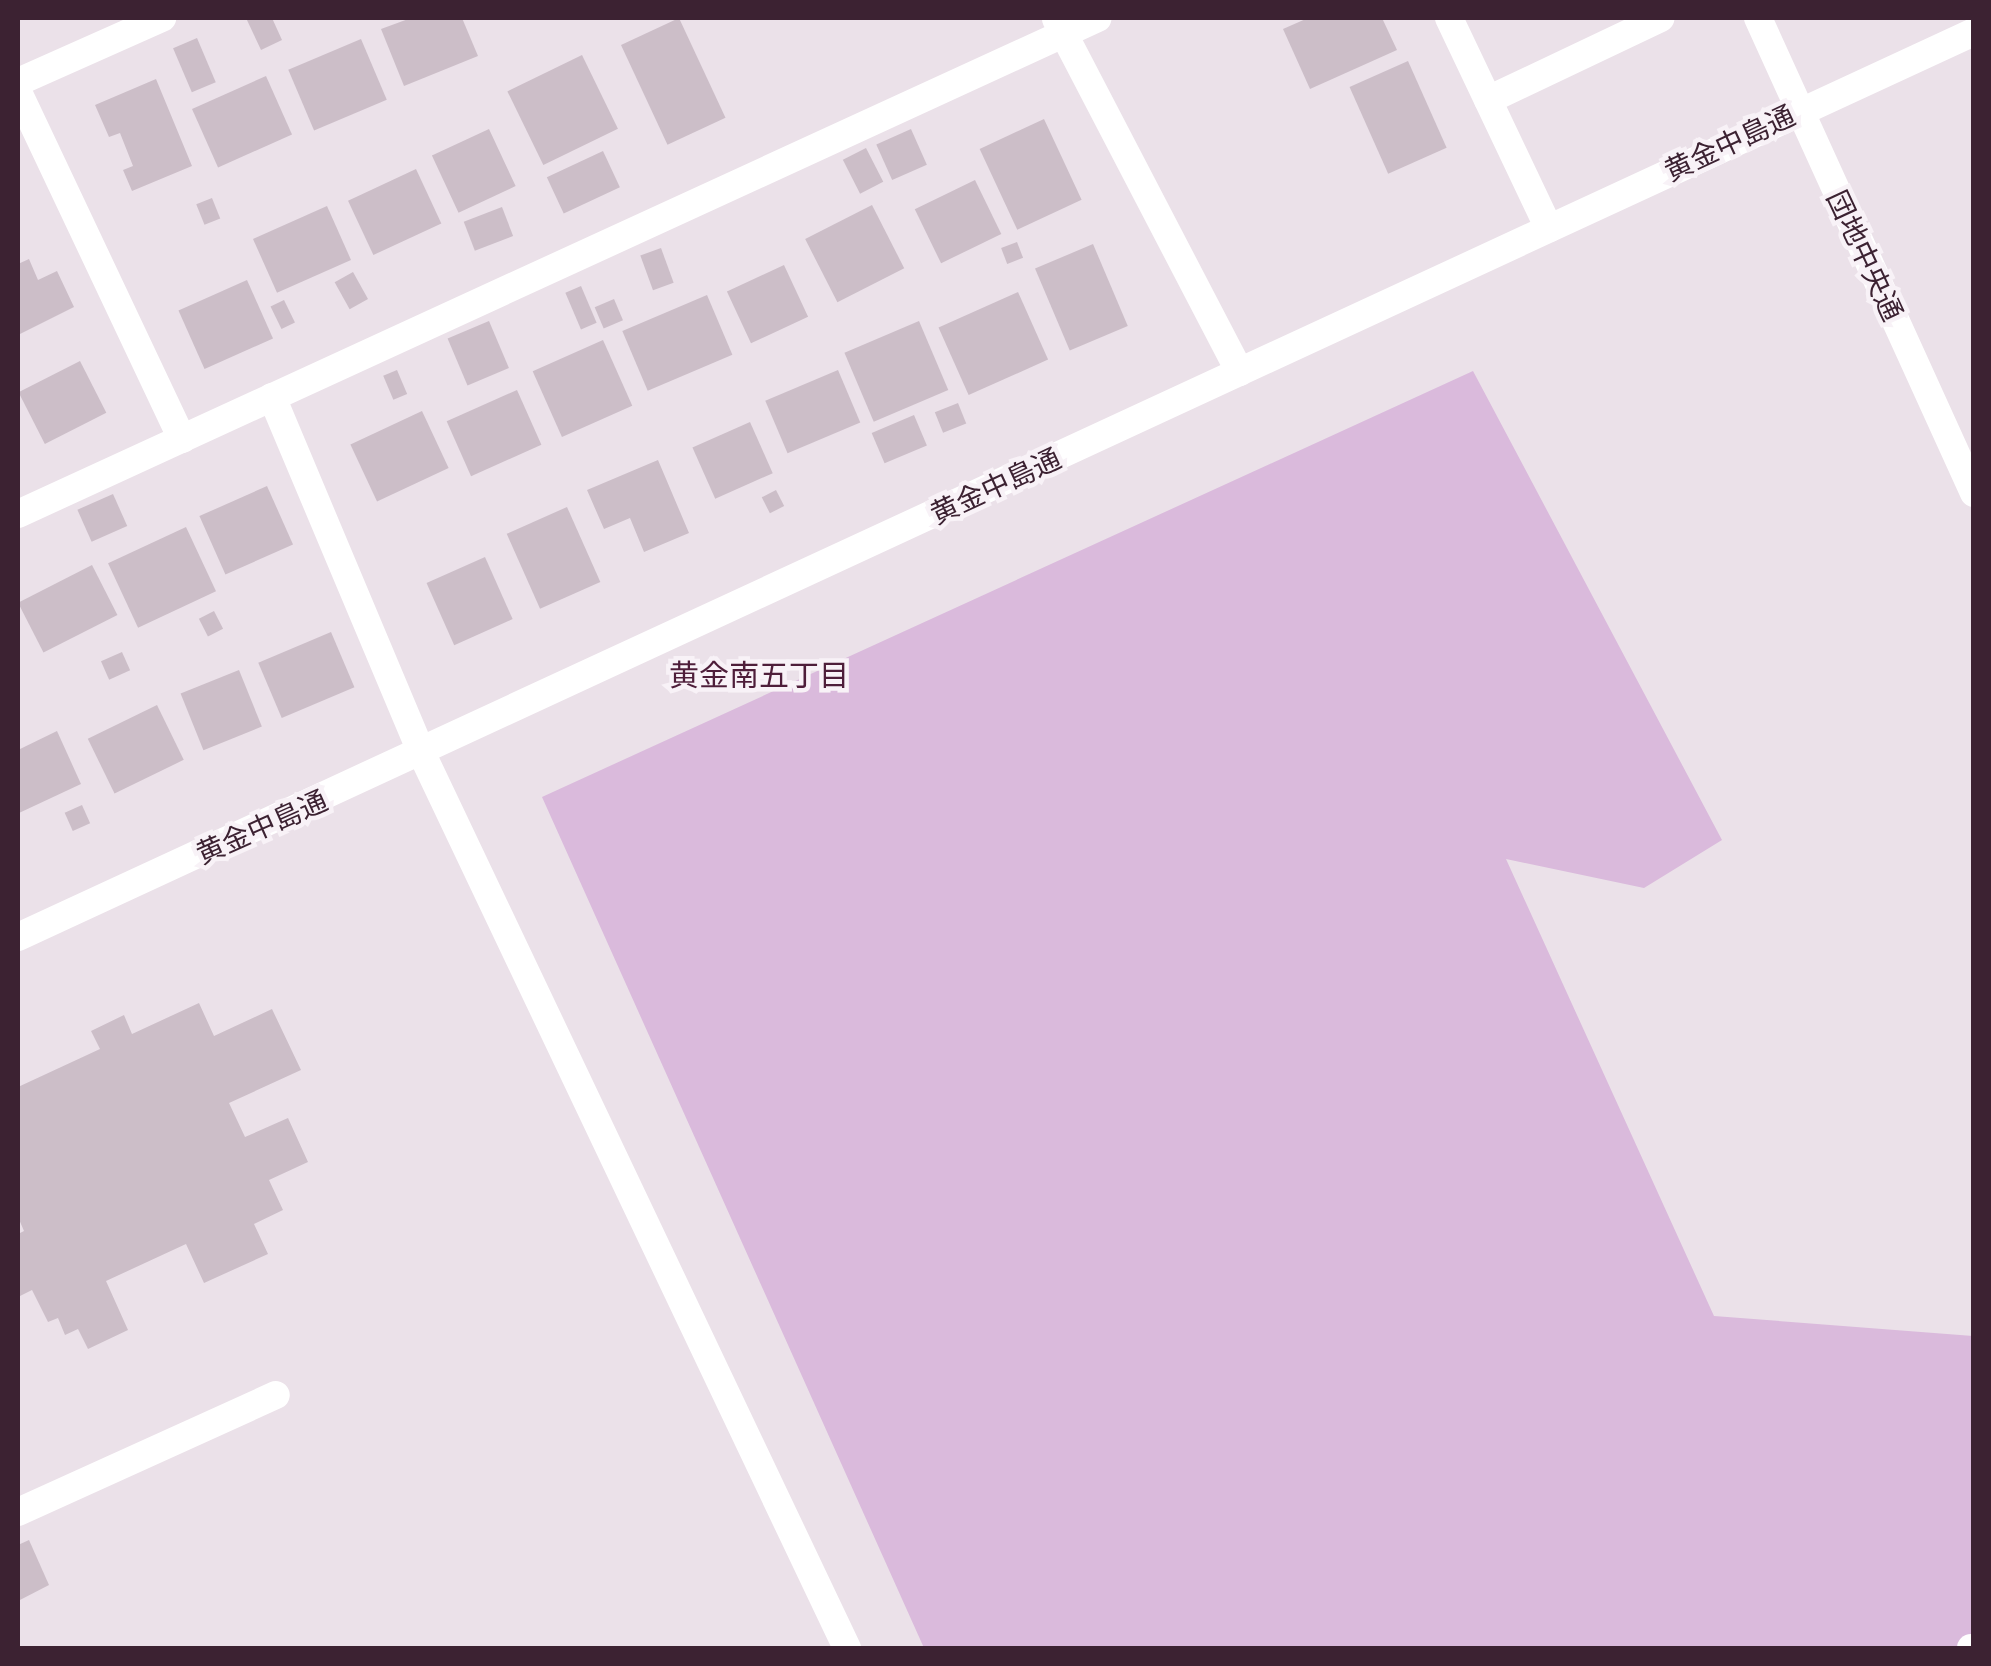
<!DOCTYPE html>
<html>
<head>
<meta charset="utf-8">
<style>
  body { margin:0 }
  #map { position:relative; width:1991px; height:1666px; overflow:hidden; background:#ebe1e9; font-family:"Nunito Sans","Noto Sans JP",sans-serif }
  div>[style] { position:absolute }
  .green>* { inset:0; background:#dabadc }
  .building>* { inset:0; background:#ccbec8; transform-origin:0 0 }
  .service>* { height:28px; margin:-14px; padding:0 14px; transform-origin:14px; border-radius:14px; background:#fff }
  .minor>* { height:28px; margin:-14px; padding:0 14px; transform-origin:14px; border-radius:14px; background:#fff }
  .tertiary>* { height:28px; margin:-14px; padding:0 14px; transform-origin:14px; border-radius:14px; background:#fff }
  span { translate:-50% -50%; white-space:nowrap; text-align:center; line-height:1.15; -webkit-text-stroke:9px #f8f2f7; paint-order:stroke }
  .street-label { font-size:28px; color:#3c2232 }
  .neighbourhood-label { font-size:30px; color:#4e1e3a }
  .frame { position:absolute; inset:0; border:20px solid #3c2232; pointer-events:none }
</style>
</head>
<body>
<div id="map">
  <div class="green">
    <i style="clip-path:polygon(1473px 371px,1722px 840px,1644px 888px,1506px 859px,1714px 1316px,1973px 1336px,1973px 1648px,924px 1648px,542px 797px)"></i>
  </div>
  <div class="building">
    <i style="clip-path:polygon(246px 18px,272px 18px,282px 40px,261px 50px)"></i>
    <i style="clip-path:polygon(411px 18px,462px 18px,478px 56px,404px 86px,381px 29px)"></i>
    <i style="left:679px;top:18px;width:110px;height:64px;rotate:65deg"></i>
    <i style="clip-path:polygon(1308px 18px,1382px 18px,1397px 50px,1310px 89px,1283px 29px)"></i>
    <i style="left:197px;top:38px;width:48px;height:26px;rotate:67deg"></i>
    <i style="left:361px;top:39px;width:66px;height:79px;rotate:67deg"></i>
    <i style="left:582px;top:55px;width:82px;height:83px;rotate:64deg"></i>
    <i style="left:1408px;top:61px;width:95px;height:64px;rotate:66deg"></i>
    <i style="left:266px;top:76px;width:64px;height:81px;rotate:66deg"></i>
    <i style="clip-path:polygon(156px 79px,192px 166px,132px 191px,123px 170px,133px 166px,120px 133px,109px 137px,95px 105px)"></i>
    <i style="left:1044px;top:119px;width:89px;height:71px;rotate:65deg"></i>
    <i style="left:489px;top:129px;width:63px;height:63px;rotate:65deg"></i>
    <i style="left:911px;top:129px;width:39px;height:38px;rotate:66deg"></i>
    <i style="left:866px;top:148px;width:38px;height:26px;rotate:63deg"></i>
    <i style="left:603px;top:151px;width:40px;height:62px;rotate:65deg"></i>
    <i style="left:416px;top:169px;width:60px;height:75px;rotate:65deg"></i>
    <i style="left:975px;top:180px;width:60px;height:67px;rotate:64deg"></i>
    <i style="left:212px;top:198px;width:22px;height:17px;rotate:68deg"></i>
    <i style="left:872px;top:205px;width:71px;height:75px;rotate:63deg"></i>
    <i style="left:327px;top:206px;width:59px;height:81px;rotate:66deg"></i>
    <i style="left:502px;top:207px;width:31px;height:41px;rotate:69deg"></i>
    <i style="left:1017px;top:242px;width:17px;height:17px;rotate:69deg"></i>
    <i style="left:1093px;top:244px;width:89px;height:63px;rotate:67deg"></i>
    <i style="left:661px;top:248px;width:37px;height:22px;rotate:70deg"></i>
    <i style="clip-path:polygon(29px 259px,38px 280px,57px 271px,74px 307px,18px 335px,18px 264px)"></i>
    <i style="left:784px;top:265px;width:57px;height:63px;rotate:65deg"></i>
    <i style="left:353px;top:272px;width:31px;height:21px;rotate:61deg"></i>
    <i style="left:247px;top:280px;width:64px;height:75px;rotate:66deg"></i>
    <i style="left:581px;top:286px;width:40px;height:17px;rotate:67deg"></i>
    <i style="left:1018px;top:292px;width:74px;height:87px;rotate:66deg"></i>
    <i style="left:707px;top:295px;width:65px;height:92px;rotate:67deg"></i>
    <i style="left:614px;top:299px;width:23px;height:21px;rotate:67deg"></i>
    <i style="left:284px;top:300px;width:25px;height:15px;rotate:64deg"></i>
    <i style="left:489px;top:321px;width:51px;height:45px;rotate:67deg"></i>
    <i style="left:919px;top:321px;width:75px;height:81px;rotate:67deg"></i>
    <i style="left:603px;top:340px;width:72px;height:77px;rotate:66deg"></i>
    <i style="left:80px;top:361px;width:58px;height:69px;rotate:63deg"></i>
    <i style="left:397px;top:370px;width:26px;height:15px;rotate:67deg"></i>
    <i style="left:838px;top:370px;width:57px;height:79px;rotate:67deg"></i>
    <i style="left:517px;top:390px;width:60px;height:77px;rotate:66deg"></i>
    <i style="left:958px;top:403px;width:22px;height:25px;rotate:68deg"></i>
    <i style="left:422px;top:411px;width:63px;height:79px;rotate:65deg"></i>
    <i style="left:914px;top:415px;width:33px;height:46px;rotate:67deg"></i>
    <i style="left:750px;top:422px;width:56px;height:63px;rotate:66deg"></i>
    <i style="clip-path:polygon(658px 460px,689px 533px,644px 552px,630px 518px,604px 529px,587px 490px)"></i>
    <i style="left:267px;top:486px;width:64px;height:74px;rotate:66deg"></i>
    <i style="left:776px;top:490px;width:18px;height:16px;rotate:63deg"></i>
    <i style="left:113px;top:494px;width:35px;height:39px;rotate:66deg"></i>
    <i style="left:567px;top:507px;width:82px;height:66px;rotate:66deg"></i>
    <i style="left:186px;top:527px;width:71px;height:86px;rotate:65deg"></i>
    <i style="left:485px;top:557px;width:68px;height:64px;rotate:66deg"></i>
    <i style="left:92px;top:565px;width:56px;height:83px;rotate:63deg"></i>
    <i style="left:214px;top:611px;width:20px;height:17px;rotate:63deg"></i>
    <i style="left:331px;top:632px;width:60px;height:79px;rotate:67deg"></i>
    <i style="left:122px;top:652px;width:20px;height:23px;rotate:66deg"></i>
    <i style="left:239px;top:670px;width:61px;height:63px;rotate:68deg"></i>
    <i style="left:157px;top:705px;width:61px;height:77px;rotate:64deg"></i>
    <i style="clip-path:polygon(57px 731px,81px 784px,19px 813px,18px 750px)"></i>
    <i style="left:82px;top:805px;width:20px;height:19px;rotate:66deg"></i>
    <i style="clip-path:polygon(199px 1003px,214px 1036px,272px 1009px,301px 1070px,229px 1103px,245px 1137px,288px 1118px,308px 1162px,269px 1180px,283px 1210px,254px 1224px,268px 1254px,204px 1283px,186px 1244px,106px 1281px,128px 1330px,88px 1349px,78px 1329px,65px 1335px,58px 1318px,48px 1322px,32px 1290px,18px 1297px,18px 1234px,24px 1231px,18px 1217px,18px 1087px,100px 1049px,91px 1031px,124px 1015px,132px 1034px)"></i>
    <i style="clip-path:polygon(29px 1540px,49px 1585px,18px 1601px,18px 1545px)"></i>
  </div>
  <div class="service">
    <i style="left:1449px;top:18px;width:233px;rotate:64.6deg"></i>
    <i style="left:1488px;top:100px;width:191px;rotate:-25.4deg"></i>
    <i style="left:18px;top:1512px;width:283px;rotate:-24.4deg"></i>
  </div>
  <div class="minor">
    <i style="left:1056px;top:19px;width:398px;rotate:62.5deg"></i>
    <i style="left:18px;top:82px;width:158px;rotate:-24deg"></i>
    <i style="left:18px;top:92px;width:384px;rotate:64.7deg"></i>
    <i style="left:272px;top:397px;width:389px;rotate:67.2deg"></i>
    <i style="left:423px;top:756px;width:988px;rotate:64.58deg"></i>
    <i style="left:18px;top:514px;width:1188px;rotate:-24.67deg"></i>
  </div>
  <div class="tertiary">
    <i style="left:1758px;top:18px;width:522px;rotate:65.55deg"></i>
    <i style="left:18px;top:937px;width:2155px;rotate:-24.83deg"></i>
    <i style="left:1971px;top:1648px;width:3px"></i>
  </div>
  <div class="street-label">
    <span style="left:1730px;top:144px;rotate:-25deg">黄金中島通</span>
    <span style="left:1864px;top:256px;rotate:65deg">団地中央通</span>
    <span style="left:996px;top:487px;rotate:-25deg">黄金中島通</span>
    <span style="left:262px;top:828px;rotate:-24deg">黄金中島通</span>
  </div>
  <div class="neighbourhood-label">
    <span style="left:759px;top:677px">黄金南五丁目</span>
  </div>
  <div class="frame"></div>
</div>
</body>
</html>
